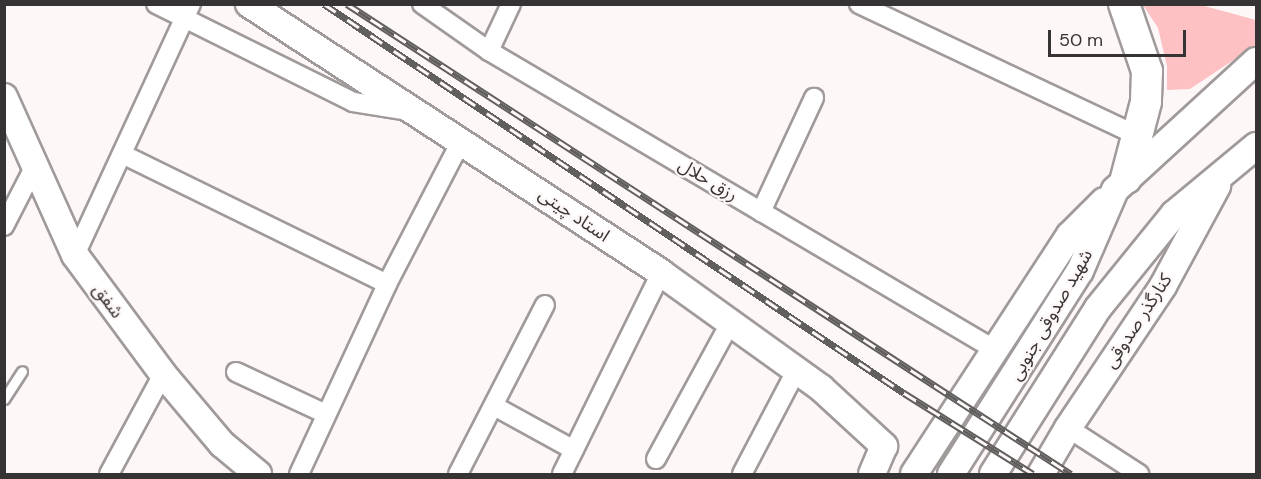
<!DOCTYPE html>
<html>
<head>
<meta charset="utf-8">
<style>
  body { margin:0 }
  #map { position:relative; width:1261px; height:479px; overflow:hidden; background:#fef7f7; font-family:"DM Sans","Noto Sans Arabic",sans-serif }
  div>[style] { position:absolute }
  .green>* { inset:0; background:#fdc1c3 }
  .roads { filter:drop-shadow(2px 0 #a09a9a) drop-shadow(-2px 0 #a09a9a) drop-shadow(0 2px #a09a9a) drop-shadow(0 -2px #a09a9a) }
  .lane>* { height:9px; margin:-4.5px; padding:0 4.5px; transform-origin:4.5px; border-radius:4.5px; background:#fff }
  .street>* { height:18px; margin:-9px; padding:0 9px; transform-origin:9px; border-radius:9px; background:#fff }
  .secondary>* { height:26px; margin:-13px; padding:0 13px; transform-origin:13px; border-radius:13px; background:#fff }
  .primary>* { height:30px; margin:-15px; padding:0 15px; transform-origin:15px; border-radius:15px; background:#fff }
  .rail>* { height:7px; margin-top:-3.5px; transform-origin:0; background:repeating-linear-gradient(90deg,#fef7f7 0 14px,#615e5e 0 28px); box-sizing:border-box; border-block:2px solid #615e5e }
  span { translate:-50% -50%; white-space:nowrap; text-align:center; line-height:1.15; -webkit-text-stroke:4.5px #fef7f7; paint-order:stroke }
  .street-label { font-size:18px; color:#353333 }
  .frame { position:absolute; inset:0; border:6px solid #353333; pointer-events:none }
  .scale { position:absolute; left:1048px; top:30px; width:138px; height:27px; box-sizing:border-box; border:3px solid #353333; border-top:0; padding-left:8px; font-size:18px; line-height:21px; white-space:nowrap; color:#353333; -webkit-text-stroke:4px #fef7f7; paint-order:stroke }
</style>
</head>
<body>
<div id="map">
  <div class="green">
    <i style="clip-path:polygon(1143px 5px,1201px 5px,1256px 20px,1256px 45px,1190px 89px,1167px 90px,1167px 66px,1158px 28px)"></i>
  </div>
  <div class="roads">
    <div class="lane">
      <i style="left:4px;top:399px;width:33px;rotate:-57deg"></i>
    </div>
    <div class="street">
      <i style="left:156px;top:4px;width:220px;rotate:26.4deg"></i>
      <i style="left:353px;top:102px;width:57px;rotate:9.1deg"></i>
      <i style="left:422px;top:4px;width:82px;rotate:35deg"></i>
      <i style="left:489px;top:51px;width:590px;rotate:30.56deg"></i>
      <i style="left:859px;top:4px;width:306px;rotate:25.3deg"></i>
      <i style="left:489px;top:51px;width:52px;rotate:-64.9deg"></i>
      <i style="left:122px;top:154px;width:295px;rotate:26.1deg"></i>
      <i style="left:761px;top:212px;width:126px;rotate:-65.1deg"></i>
      <i style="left:4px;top:226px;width:65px;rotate:-62.7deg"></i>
      <i style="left:75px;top:255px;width:277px;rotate:-65.2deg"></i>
      <i style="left:236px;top:372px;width:99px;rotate:25deg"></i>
      <i style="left:494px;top:406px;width:91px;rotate:28.8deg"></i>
      <i style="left:1068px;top:428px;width:85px;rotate:32.9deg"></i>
      <i style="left:656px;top:459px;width:155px;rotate:-61.4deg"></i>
      <i style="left:109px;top:474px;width:114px;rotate:-61.6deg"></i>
      <i style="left:299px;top:474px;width:209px;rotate:-65.1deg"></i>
      <i style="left:387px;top:284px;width:161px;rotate:-62.6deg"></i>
      <i style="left:458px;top:474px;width:190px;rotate:-62.8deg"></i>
      <i style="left:562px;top:474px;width:224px;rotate:-63.8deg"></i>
      <i style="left:742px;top:474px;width:116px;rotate:-62.3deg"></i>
    </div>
    <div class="secondary">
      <i style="left:249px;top:4px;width:492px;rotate:33.1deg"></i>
      <i style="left:661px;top:273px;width:197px;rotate:35.7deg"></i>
      <i style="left:821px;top:388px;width:86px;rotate:42.6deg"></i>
      <i style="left:4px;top:97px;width:173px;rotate:65.8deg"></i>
      <i style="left:75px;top:255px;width:148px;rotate:53.5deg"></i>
      <i style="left:163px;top:374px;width:92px;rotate:49.9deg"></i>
      <i style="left:222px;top:444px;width:47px;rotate:39.8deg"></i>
      <i style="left:872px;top:474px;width:30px;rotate:-67deg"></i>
      <i style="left:914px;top:474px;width:285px;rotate:-56.9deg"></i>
      <i style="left:1070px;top:235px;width:48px;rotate:-45deg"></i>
      <i style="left:951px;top:474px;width:241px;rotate:-57.6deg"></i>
      <i style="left:1080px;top:271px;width:88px;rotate:-66.6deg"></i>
      <i style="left:1115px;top:190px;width:191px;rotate:-42.5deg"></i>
      <i style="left:993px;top:474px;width:196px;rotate:-57.7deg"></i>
      <i style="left:1098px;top:308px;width:121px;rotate:-51deg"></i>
      <i style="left:1174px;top:214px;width:107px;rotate:-39.7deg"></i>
      <i style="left:1041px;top:474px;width:53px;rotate:-59.6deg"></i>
      <i style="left:1068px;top:428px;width:171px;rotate:-56.2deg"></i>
      <i style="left:1163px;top:286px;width:114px;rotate:-61.6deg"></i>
    </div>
    <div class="primary">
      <i style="left:1124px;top:4px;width:71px;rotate:71.1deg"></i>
      <i style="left:1147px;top:71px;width:31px;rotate:92deg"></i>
      <i style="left:1146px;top:102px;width:79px;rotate:104.7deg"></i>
    </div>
  </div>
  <div class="rail">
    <i style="left:324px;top:4px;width:698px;rotate:33.85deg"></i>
    <i style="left:904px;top:393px;width:152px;rotate:32.1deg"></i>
    <i style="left:347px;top:4px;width:863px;rotate:32.99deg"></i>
  </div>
  <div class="street-label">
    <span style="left:708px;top:180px;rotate:31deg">رزق حلال</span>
    <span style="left:574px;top:215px;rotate:34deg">استاد چیتی</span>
    <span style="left:108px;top:301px;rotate:54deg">شفق</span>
    <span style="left:1051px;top:315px;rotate:-60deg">شهید صدوقی جنوبی</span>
    <span style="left:1138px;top:321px;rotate:-57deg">کنارگذر صدوقی</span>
  </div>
  <div class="frame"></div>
  <div class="scale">50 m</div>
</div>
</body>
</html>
